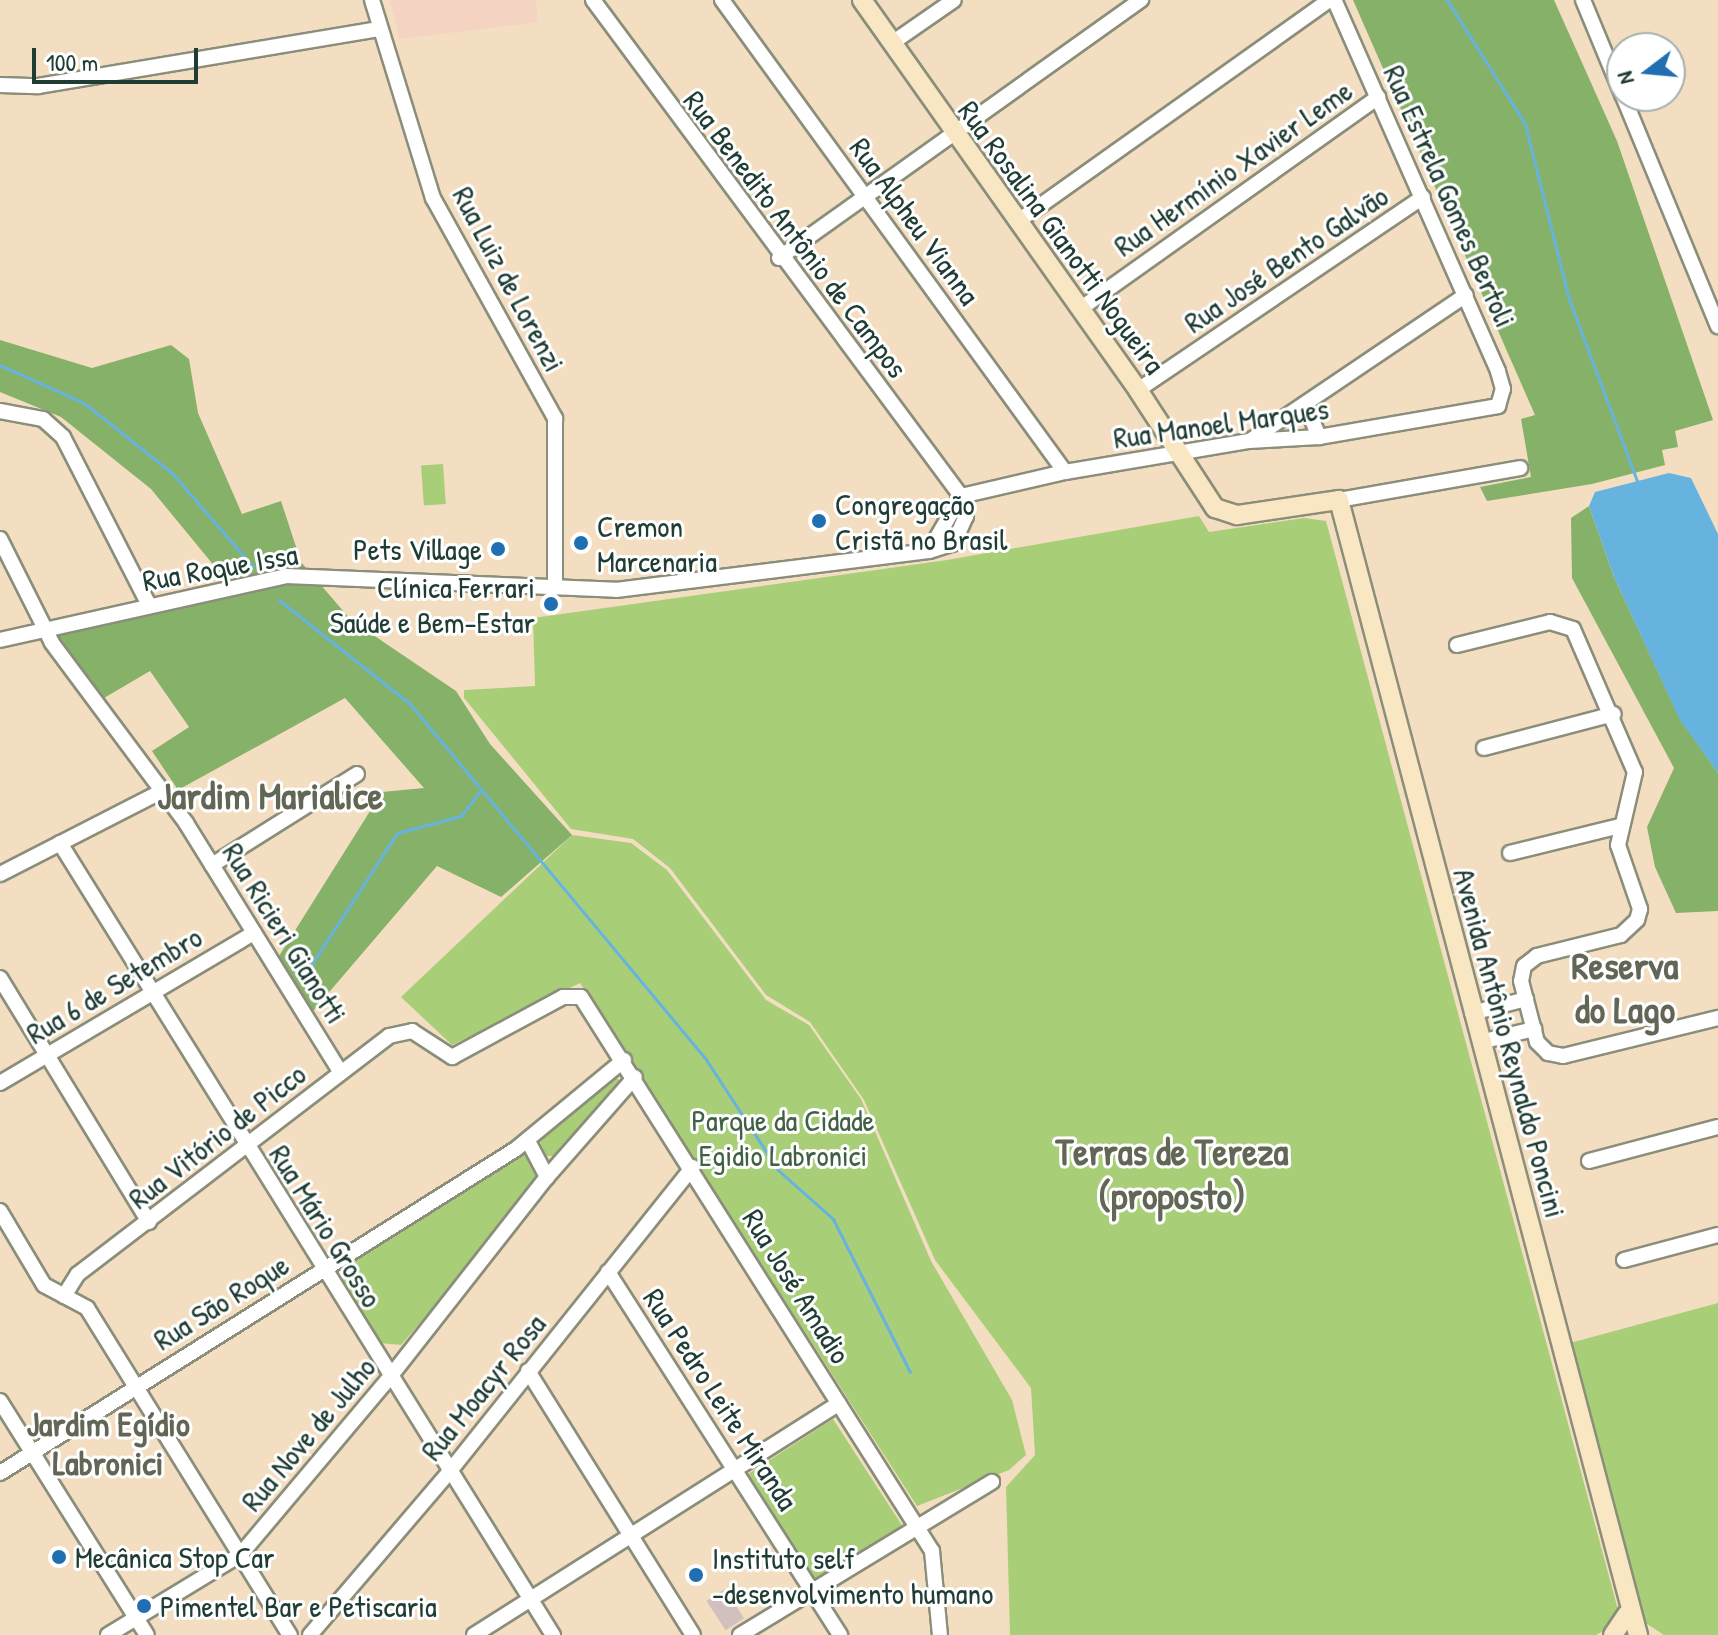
<!DOCTYPE html>
<html>
<head>
<meta charset="utf-8">
<style>
  body { margin:0 }
  #map { position:relative; width:1718px; height:1635px; overflow:hidden; background:#f4dec1; font-family:"Patrick Hand",sans-serif }
  div>[style] { position:absolute }
  .built>* { inset:0; background:#f5d3c2 }
  .industrial>* { inset:0; background:#d1c0bd; transform-origin:0 0 }
  .green>* { inset:0; background:#a8ce78; transform-origin:0 0 }
  .forest>* { inset:0; background:#86b168 }
  .water>* { inset:0; background:#67b3e0 }
  .stream>* { height:3px; margin:-1.5px; padding:0 1.5px; transform-origin:1.5px; border-radius:1.5px; background:#67b3e0 }
  .roads { filter:drop-shadow(2px 0 #8a8e7a) drop-shadow(-2px 0 #8a8e7a) drop-shadow(0 2px #8a8e7a) drop-shadow(0 -2px #8a8e7a) }
  .street>* { height:14px; margin:-7px; padding:0 7px; transform-origin:7px; border-radius:7px; background:#fff }
  .secondary>* { height:18px; margin:-9px; padding:0 9px; transform-origin:9px; border-radius:9px; background:#f9e7c3 }
  .dots>* { width:22px; height:22px; translate:-50% -50%; box-sizing:border-box; border:4px solid #fff; border-radius:50% }
  span { translate:-50% -50%; white-space:nowrap; text-align:center; line-height:1.15; -webkit-text-stroke:6px #fff; paint-order:stroke }
  .street-label { font-size:30px; color:#1f3d34 }
  .poi-label { font-size:30px; color:#1f3d34 }
  .left { translate:0 -50%; text-align:left }
  .right { translate:-100% -50%; text-align:right }
  .park-label { font-size:30px; color:#416145 }
  .quarter-label { font-size:34px; color:#626655; font-weight:700 }
  .district-label { font-size:38px; color:#626655; font-weight:700 }
  .north { position:absolute; left:1606px; top:32px; width:80px; height:80px; box-sizing:border-box; background:#fff; border:2px solid #a5b1ae; border-radius:50%; rotate:254deg; font-size:22px; font-weight:700; line-height:32px; text-align:center; color:#1f3d34 }
  .north::after { content:''; display:block; margin:auto; width:28px; height:36px; background:#1f6fb2; clip-path:polygon(50% 0,100% 100%,50% 72%,0 100%) }
  .scale { position:absolute; left:32px; top:48px; width:166px; height:36px; box-sizing:border-box; border:4px solid #1f3d34; border-top:0; padding-left:10px; font-size:24px; line-height:28px; white-space:nowrap; color:#1f3d34; -webkit-text-stroke:6px #fff; paint-order:stroke }
</style>
</head>
<body>
<div id="map">
  <div class="built">
    <i style="clip-path:polygon(390px 0,536px 0,538px 22px,399px 39px)"></i>
  </div>
  <div class="industrial">
    <i style="left:725px;top:1589px;width:35px;height:22px;rotate:57deg"></i>
  </div>
  <div class="green">
    <i style="left:443px;top:464px;width:40px;height:22px;rotate:86deg"></i>
    <i style="clip-path:polygon(1199px 516px,1209px 532px,1304px 518px,1326px 521px,1618px 1610px,1609px 1628px,1596px 1635px,1010px 1635px,1006px 1487px,1035px 1455px,1031px 1388px,935px 1260px,864px 1100px,810px 1022px,766px 995px,670px 868px,633px 839px,571px 829px,464px 698px,464px 690px,535px 686px,533px 618px,947px 560px)"></i>
    <i style="clip-path:polygon(572px 835px,631px 843px,667px 870px,766px 1000px,809px 1025px,861px 1099px,931px 1261px,1012px 1400px,1026px 1455px,1009px 1470px,917px 1506px,580px 983px,452px 1045px,401px 997px)"></i>
    <i style="clip-path:polygon(616px 1078px,625px 1083px,558px 1156px,546px 1156px,540px 1142px,546px 1134px)"></i>
    <i style="clip-path:polygon(528px 1150px,540px 1177px,501px 1229px,401px 1345px,380px 1343px,341px 1285px,344px 1266px,432px 1203px)"></i>
    <i style="clip-path:polygon(1718px 1303px,1718px 1635px,1664px 1635px,1644px 1622px,1570px 1343px)"></i>
    <i style="left:833px;top:1419px;width:128px;height:102px;rotate:57deg"></i>
  </div>
  <div class="forest">
    <i style="clip-path:polygon(1353px 0,1554px 0,1617px 141px,1713px 420px,1675px 431px,1678px 447px,1662px 450px,1665px 465px,1592px 484px,1487px 501px,1480px 487px,1531px 477px,1521px 419px,1535px 415px)"></i>
    <i style="clip-path:polygon(0 340px,92px 368px,171px 345px,189px 359px,198px 413px,242px 514px,281px 501px,301px 562px,351px 620px,456px 691px,490px 744px,572px 835px,501px 897px,437px 866px,313px 1011px,279px 956px,382px 792px,424px 788px,345px 698px,178px 790px,152px 751px,189px 727px,150px 671px,104px 698px,54px 633px,216px 599px,225px 579px,151px 489px,61px 417px,0 392px)"></i>
    <i style="clip-path:polygon(1589px 506px,1614px 577px,1680px 719px,1718px 773px,1718px 911px,1676px 913px,1655px 867px,1647px 827px,1674px 768px,1572px 578px,1571px 518px)"></i>
  </div>
  <div class="water">
    <i style="clip-path:polygon(1669px 473px,1691px 478px,1718px 534px,1718px 773px,1680px 720px,1614px 577px,1589px 506px,1595px 492px)"></i>
  </div>
  <div class="stream">
    <i style="left:1447px;top:0;width:146px;rotate:57.8deg"></i>
    <i style="left:1525px;top:124px;width:180px;rotate:75.9deg"></i>
    <i style="left:1569px;top:299px;width:197px;rotate:69.5deg"></i>
    <i style="left:0;top:365px;width:92px;rotate:24.3deg"></i>
    <i style="left:84px;top:403px;width:112px;rotate:38.5deg"></i>
    <i style="left:172px;top:473px;width:124px;rotate:49.2deg"></i>
    <i style="left:279px;top:600px;width:167px;rotate:38.4deg"></i>
    <i style="left:410px;top:704px;width:464px;rotate:50.2deg"></i>
    <i style="left:707px;top:1061px;width:130px;rotate:56.9deg"></i>
    <i style="left:778px;top:1170px;width:74px;rotate:41.7deg"></i>
    <i style="left:833px;top:1219px;width:171px;rotate:63.3deg"></i>
    <i style="left:311px;top:965px;width:158px;rotate:-56.9deg"></i>
    <i style="left:397px;top:833px;width:66px;rotate:-14.9deg"></i>
    <i style="left:461px;top:816px;width:30px;rotate:-53deg"></i>
  </div>
  <div class="roads">
    <div class="street">
      <i style="left:372px;top:0;width:207px;rotate:72.9deg"></i>
      <i style="left:433px;top:198px;width:252px;rotate:61deg"></i>
      <i style="left:555px;top:418px;width:169px;rotate:90deg"></i>
      <i style="left:593px;top:0;width:618px;rotate:53.43deg"></i>
      <i style="left:961px;top:496px;width:21px;rotate:76deg"></i>
      <i style="left:966px;top:516px;width:30px;rotate:114deg"></i>
      <i style="left:954px;top:543px;width:26px;rotate:162deg"></i>
      <i style="left:929px;top:551px;width:64px;rotate:-59.8deg"></i>
      <i style="left:722px;top:0;width:583px;rotate:53.99deg"></i>
      <i style="left:1583px;top:0;width:102px;rotate:67.5deg"></i>
      <i style="left:892px;top:43px;width:75px;rotate:-34.7deg"></i>
      <i style="left:0;top:85px;width:38px;rotate:2deg"></i>
      <i style="left:38px;top:86px;width:347px;rotate:-9.5deg"></i>
      <i style="left:1623px;top:96px;width:249px;rotate:67.6deg"></i>
      <i style="left:1017px;top:222px;width:383px;rotate:-35.4deg"></i>
      <i style="left:779px;top:258px;width:445px;rotate:-35.5deg"></i>
      <i style="left:1080px;top:309px;width:366px;rotate:-35.4deg"></i>
      <i style="left:1138px;top:390px;width:344px;rotate:-34.1deg"></i>
      <i style="left:1306px;top:406px;width:34px;rotate:67deg"></i>
      <i style="left:0;top:411px;width:44px;rotate:10.5deg"></i>
      <i style="left:43px;top:419px;width:27px;rotate:42deg"></i>
      <i style="left:63px;top:437px;width:189px;rotate:62.9deg"></i>
      <i style="left:1251px;top:440px;width:259px;rotate:-34deg"></i>
      <i style="left:961px;top:496px;width:107px;rotate:-13deg"></i>
      <i style="left:1065px;top:472px;width:187px;rotate:-9.6deg"></i>
      <i style="left:1249px;top:441px;width:70px;rotate:-3.3deg"></i>
      <i style="left:1319px;top:437px;width:182px;rotate:-9.8deg"></i>
      <i style="left:1498px;top:406px;width:18px;rotate:-74deg"></i>
      <i style="left:1503px;top:389px;width:19px;rotate:-106deg"></i>
      <i style="left:1498px;top:371px;width:406px;rotate:-113.8deg"></i>
      <i style="left:1339px;top:500px;width:184px;rotate:-10deg"></i>
      <i style="left:0;top:539px;width:116px;rotate:63.4deg"></i>
      <i style="left:52px;top:643px;width:224px;rotate:53.3deg"></i>
      <i style="left:186px;top:823px;width:294px;rotate:58.2deg"></i>
      <i style="left:0;top:640px;width:293px;rotate:-12.6deg"></i>
      <i style="left:286px;top:576px;width:330px;rotate:2.4deg"></i>
      <i style="left:616px;top:590px;width:315px;rotate:-7.1deg"></i>
      <i style="left:1457px;top:645px;width:96px;rotate:-13.9deg"></i>
      <i style="left:1550px;top:622px;width:24px;rotate:17deg"></i>
      <i style="left:1573px;top:629px;width:156px;rotate:66.6deg"></i>
      <i style="left:1635px;top:772px;width:75px;rotate:103.1deg"></i>
      <i style="left:1618px;top:845px;width:68px;rotate:71deg"></i>
      <i style="left:1640px;top:909px;width:11px;rotate:105deg"></i>
      <i style="left:1637px;top:920px;width:22px;rotate:137deg"></i>
      <i style="left:1621px;top:935px;width:87px;rotate:166deg"></i>
      <i style="left:1537px;top:956px;width:16px;rotate:142deg"></i>
      <i style="left:1524px;top:966px;width:15px;rotate:101deg"></i>
      <i style="left:1521px;top:981px;width:63px;rotate:75.3deg"></i>
      <i style="left:1537px;top:1042px;width:16px;rotate:45deg"></i>
      <i style="left:1548px;top:1053px;width:15px;rotate:11deg"></i>
      <i style="left:1563px;top:1056px;width:160px;rotate:-13.8deg"></i>
      <i style="left:1484px;top:748px;width:134px;rotate:-14.7deg"></i>
      <i style="left:60px;top:843px;width:933px;rotate:58.1deg"></i>
      <i style="left:1510px;top:853px;width:113px;rotate:-13.8deg"></i>
      <i style="left:212px;top:865px;width:171px;rotate:-32.1deg"></i>
      <i style="left:0;top:874px;width:184px;rotate:-27.1deg"></i>
      <i style="left:0;top:978px;width:286px;rotate:58.6deg"></i>
      <i style="left:1472px;top:1013px;width:56px;rotate:-14.5deg"></i>
      <i style="left:1480px;top:1042px;width:56px;rotate:-13.5deg"></i>
      <i style="left:0;top:1083px;width:295px;rotate:-30.6deg"></i>
      <i style="left:528px;top:1141px;width:41px;rotate:62.2deg"></i>
      <i style="left:1589px;top:1161px;width:133px;rotate:-14.8deg"></i>
      <i style="left:0;top:1211px;width:86px;rotate:59.3deg"></i>
      <i style="left:44px;top:1285px;width:49px;rotate:28.1deg"></i>
      <i style="left:87px;top:1308px;width:385px;rotate:58.2deg"></i>
      <i style="left:1624px;top:1260px;width:97px;rotate:-14.9deg"></i>
      <i style="left:608px;top:1272px;width:431px;rotate:57.4deg"></i>
      <i style="left:64px;top:1296px;width:26px;rotate:-58deg"></i>
      <i style="left:78px;top:1274px;width:392px;rotate:-37.4deg"></i>
      <i style="left:389px;top:1036px;width:24px;rotate:-12deg"></i>
      <i style="left:412px;top:1031px;width:48px;rotate:33deg"></i>
      <i style="left:452px;top:1057px;width:126px;rotate:-28.4deg"></i>
      <i style="left:563px;top:997px;width:18px"></i>
      <i style="left:581px;top:997px;width:656px;rotate:57.64deg"></i>
      <i style="left:932px;top:1551px;width:84px;rotate:84.6deg"></i>
      <i style="left:528px;top:1371px;width:311px;rotate:58deg"></i>
      <i style="left:0;top:1401px;width:276px;rotate:57.9deg"></i>
      <i style="left:0;top:1473px;width:609px;rotate:-32.12deg"></i>
      <i style="left:516px;top:1149px;width:140px;rotate:-39.5deg"></i>
      <i style="left:108px;top:1635px;width:156px;rotate:-31.3deg"></i>
      <i style="left:241px;top:1554px;width:231px;rotate:-49.9deg"></i>
      <i style="left:390px;top:1377px;width:254px;rotate:-51.9deg"></i>
      <i style="left:547px;top:1177px;width:133px;rotate:-48.7deg"></i>
      <i style="left:310px;top:1635px;width:216px;rotate:-49.5deg"></i>
      <i style="left:450px;top:1471px;width:389px;rotate:-51.4deg"></i>
      <i style="left:474px;top:1635px;width:432px;rotate:-32.4deg"></i>
      <i style="left:740px;top:1635px;width:295px;rotate:-31.3deg"></i>
    </div>
    <div class="secondary">
      <i style="left:862px;top:0;width:478px;rotate:54.7deg"></i>
      <i style="left:1138px;top:390px;width:141px;rotate:56.9deg"></i>
      <i style="left:1215px;top:508px;width:23px;rotate:18deg"></i>
      <i style="left:1237px;top:515px;width:103px;rotate:-8.4deg"></i>
      <i style="left:1339px;top:500px;width:1174px;rotate:75.24deg"></i>
      <i style="left:1613px;top:1635px;width:25px;rotate:-56deg"></i>
    </div>
  </div>
  <div class="dots">
    <i style="left:819px;top:521px;background:#1f6fb2"></i>
    <i style="left:581px;top:543px;background:#1f6fb2"></i>
    <i style="left:498px;top:549px;background:#1f6fb2"></i>
    <i style="left:551px;top:604px;background:#1f6fb2"></i>
    <i style="left:59px;top:1557px;background:#1f6fb2"></i>
    <i style="left:696px;top:1575px;background:#1f6fb2"></i>
    <i style="left:144px;top:1606px;background:#1f6fb2"></i>
  </div>
  <div class="street-label">
    <span style="left:1233px;top:168px;rotate:-35deg">Rua Hermínio Xavier Leme</span>
    <span style="left:1450px;top:196px;rotate:66deg">Rua Estrela Gomes Bertoli</span>
    <span style="left:915px;top:221px;rotate:54deg">Rua Alpheu Vianna</span>
    <span style="left:796px;top:234px;rotate:53deg">Rua Benedito Antônio de Campos</span>
    <span style="left:1062px;top:237px;rotate:54deg">Rua Rosalina Gianotti Nogueira</span>
    <span style="left:1286px;top:259px;rotate:-34deg">Rua José Bento Galvão</span>
    <span style="left:509px;top:279px;rotate:62deg">Rua Luiz de Lorenzi</span>
    <span style="left:1221px;top:423px;rotate:-8deg">Rua Manoel Marques</span>
    <span style="left:220px;top:567px;rotate:-10deg">Rua Roque Issa</span>
    <span style="left:285px;top:933px;rotate:58deg">Rua Ricieri Gianotti</span>
    <span style="left:114px;top:985px;rotate:-31deg">Rua 6 de Setembro</span>
    <span style="left:1510px;top:1043px;rotate:75deg">Avenida Antônio Reynaldo Poncini</span>
    <span style="left:217px;top:1136px;rotate:-38deg">Rua Vitório de Picco</span>
    <span style="left:326px;top:1226px;rotate:58deg">Rua Mário Grosso</span>
    <span style="left:797px;top:1286px;rotate:58deg">Rua José Amadio</span>
    <span style="left:221px;top:1302px;rotate:-32deg">Rua São Roque</span>
    <span style="left:483px;top:1387px;rotate:-51deg">Rua Moacyr Rosa</span>
    <span style="left:721px;top:1399px;rotate:57deg">Rua Pedro Leite Miranda</span>
    <span style="left:308px;top:1434px;rotate:-50deg">Rua Nove de Julho</span>
  </div>
  <div class="poi-label">
    <span class="left" style="left:835px;top:521px">Congregação<br>Cristã no Brasil</span>
    <span class="left" style="left:597px;top:543px">Cremon<br>Marcenaria</span>
    <span class="right" style="left:482px;top:549px">Pets Village</span>
    <span class="right" style="left:535px;top:604px">Clínica Ferrari<br>Saúde e Bem-Estar</span>
    <span class="left" style="left:75px;top:1557px">Mecânica Stop Car</span>
    <span class="left" style="left:712px;top:1575px">Instituto self<br>-desenvolvimento humano</span>
    <span class="left" style="left:160px;top:1606px">Pimentel Bar e Petiscaria</span>
  </div>
  <div class="park-label">
    <span style="left:783px;top:1137px">Parque da Cidade<br>Egidio Labronici</span>
  </div>
  <div class="quarter-label">
    <span style="left:108px;top:1444px">Jardim Egídio<br>Labronici</span>
  </div>
  <div class="district-label">
    <span style="left:270px;top:796px">Jardim Marialice</span>
    <span style="left:1625px;top:988px">Reserva<br>do Lago</span>
    <span style="left:1172px;top:1174px">Terras de Tereza<br>(proposto)</span>
  </div>
  <div class="north">N</div>
  <div class="scale">100 m</div>
</div>
</body>
</html>
